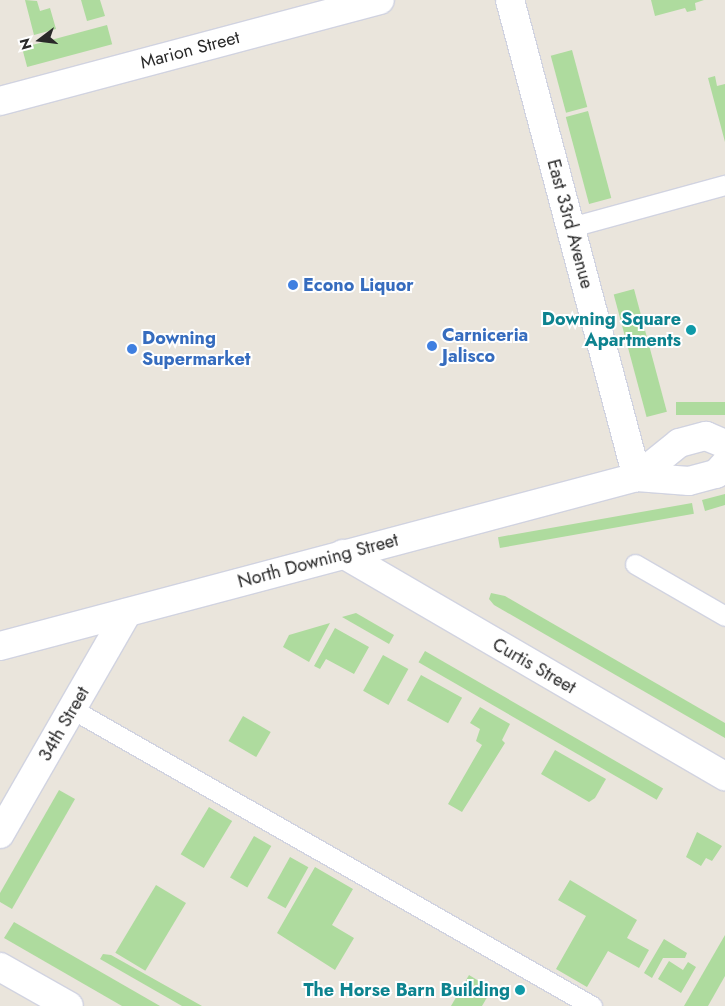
<!DOCTYPE html>
<html>
<head>
<meta charset="utf-8">
<style>
  body { margin:0 }
  #map { position:relative; width:725px; height:1006px; overflow:hidden; background:#eae5dc; font-family:Jost,sans-serif }
  div>[style] { position:absolute }
  .green>* { inset:0; background:#aedb9e; transform-origin:0 0 }
  .roads { filter:drop-shadow(1px 0 #d1d3e0) drop-shadow(-1px 0 #d1d3e0) drop-shadow(0 1px #d1d3e0) drop-shadow(0 -1px #d1d3e0) }
  .service>* { height:19px; margin:-9.5px; padding:0 9.5px; transform-origin:9.5px; border-radius:9.5px; background:#fff }
  .minor>* { height:28px; margin:-14px; padding:0 14px; transform-origin:14px; border-radius:14px; background:#fff }
  .tertiary>* { height:28px; margin:-14px; padding:0 14px; transform-origin:14px; border-radius:14px; background:#fff }
  .secondary>* { height:28px; margin:-14px; padding:0 14px; transform-origin:14px; border-radius:14px; background:#fff }
  .dots>* { width:14px; height:14px; translate:-50% -50%; box-sizing:border-box; border:2px solid #fff; border-radius:50% }
  span { translate:-50% -50%; white-space:nowrap; text-align:center; line-height:1.15; -webkit-text-stroke:4px #fff; paint-order:stroke }
  .street-label { font-size:18px; color:#292929 }
  .shop-label { font-size:18px; color:#366cbe; font-weight:700 }
  .left { translate:0 -50%; text-align:left }
  .culture-label { font-size:18px; color:#0d838f; font-weight:700 }
  .right { translate:-100% -50%; text-align:right }
  .north { position:absolute; left:15px; top:15px; width:50px; height:50px; -webkit-text-stroke:4px #fff; paint-order:stroke; rotate:255deg; font-size:14px; font-weight:700; line-height:20px; text-align:center; color:#292929 }
  .north::after { content:''; display:block; margin:auto; width:18px; height:22px; background:#292929; clip-path:polygon(50% 0,100% 100%,50% 72%,0 100%) }
</style>
</head>
<body>
<div id="map">
  <div class="green">
    <i style="clip-path:polygon(25px 0,37px 1px,40px 11px,50px 8px,56px 29px,34px 35px)"></i>
    <i style="clip-path:polygon(81px 0,100px 0,105px 16px,87px 21px)"></i>
    <i style="clip-path:polygon(651px 0,704px 0,695px 3px,696px 10px,687px 12px,685px 8px,655px 16px)"></i>
    <i style="left:107px;top:25px;width:20px;height:88px;rotate:75deg"></i>
    <i style="left:572px;top:50px;width:59px;height:22px;rotate:75deg"></i>
    <i style="clip-path:polygon(715px 76px,717px 86px,725px 84px,725px 142px,708px 78px)"></i>
    <i style="left:588px;top:111px;width:90px;height:23px;rotate:75deg"></i>
    <i style="left:634px;top:289px;width:127px;height:21px;rotate:75deg"></i>
    <i style="left:725px;top:402px;width:13px;height:49px;rotate:90deg"></i>
    <i style="clip-path:polygon(725px 494px,725px 505px,705px 511px,702px 500px)"></i>
    <i style="left:692px;top:503px;width:11px;height:197px;rotate:80deg"></i>
    <i style="clip-path:polygon(491px 593px,505px 596px,725px 723px,725px 738px,494px 605px,489px 599px)"></i>
    <i style="clip-path:polygon(356px 613px,394px 635px,389px 644px,342px 617px)"></i>
    <i style="clip-path:polygon(330px 623px,309px 662px,283px 647px,289px 635px)"></i>
    <i style="clip-path:polygon(335px 628px,369px 647px,354px 674px,326px 659px,320px 669px,314px 666px)"></i>
    <i style="left:425px;top:651px;width:275px;height:13px;rotate:30deg"></i>
    <i style="left:383px;top:655px;width:29px;height:41px;rotate:29deg"></i>
    <i style="left:421px;top:675px;width:47px;height:29px;rotate:29deg"></i>
    <i style="clip-path:polygon(480px 707px,510px 724px,502px 740px,505px 743px,462px 812px,448px 804px,482px 745px,476px 741px,480px 729px,470px 723px)"></i>
    <i style="left:243px;top:716px;width:32px;height:29px;rotate:30deg"></i>
    <i style="clip-path:polygon(555px 750px,606px 779px,595px 798px,589px 802px,541px 774px)"></i>
    <i style="clip-path:polygon(59px 790px,75px 799px,12px 909px,0 902px,0 893px)"></i>
    <i style="left:209px;top:807px;width:27px;height:55px;rotate:31deg"></i>
    <i style="clip-path:polygon(697px 832px,722px 846px,712px 861px,706px 858px,701px 866px,686px 857px)"></i>
    <i style="left:254px;top:836px;width:20px;height:48px;rotate:30deg"></i>
    <i style="left:290px;top:857px;width:21px;height:47px;rotate:29deg"></i>
    <i style="clip-path:polygon(315px 867px,353px 889px,332px 925px,354px 938px,335px 970px,277px 933px)"></i>
    <i style="clip-path:polygon(570px 880px,637px 920px,627px 938px,649px 950px,639px 968px,608px 951px,587px 987px,556px 969px,586px 916px,558px 900px)"></i>
    <i style="left:156px;top:885px;width:35px;height:79px;rotate:31deg"></i>
    <i style="clip-path:polygon(14px 922px,160px 1006px,122px 1006px,4px 938px)"></i>
    <i style="clip-path:polygon(725px 935px,725px 976px,708px 1006px,684px 1006px)"></i>
    <i style="clip-path:polygon(664px 939px,687px 953px,685px 958px,663px 958px,652px 978px,644px 973px)"></i>
    <i style="clip-path:polygon(103px 954px,111px 955px,202px 1006px,182px 1006px,100px 959px)"></i>
    <i style="clip-path:polygon(669px 961px,683px 970px,688px 962px,696px 967px,681px 993px,658px 979px)"></i>
    <i style="clip-path:polygon(469px 975px,492px 989px,482px 1006px,451px 1006px)"></i>
  </div>
  <div class="roads">
    <div class="service">
      <i style="left:571px;top:227px;width:160px;rotate:-15.3deg"></i>
      <i style="left:635px;top:564px;width:104px;rotate:30deg"></i>
      <i style="left:72px;top:709px;width:599px;rotate:29.73deg"></i>
    </div>
    <div class="minor">
      <i style="left:510px;top:0;width:494px;rotate:75.1deg"></i>
      <i style="left:0;top:101px;width:393px;rotate:-14.9deg"></i>
      <i style="left:343px;top:554px;width:442px;rotate:30.2deg"></i>
      <i style="left:0;top:834px;width:255px;rotate:-60.1deg"></i>
    </div>
    <div class="tertiary">
      <i style="left:0;top:967px;width:79px;rotate:29.5deg"></i>
    </div>
    <div class="secondary">
      <i style="left:637px;top:477px;width:54px;rotate:-39deg"></i>
      <i style="left:679px;top:443px;width:28px;rotate:-15deg"></i>
      <i style="left:706px;top:436px;width:21px;rotate:23deg"></i>
      <i style="left:0;top:646px;width:659px;rotate:-14.86deg"></i>
      <i style="left:637px;top:477px;width:52px;rotate:4.4deg"></i>
      <i style="left:689px;top:481px;width:28px;rotate:-15deg"></i>
      <i style="left:716px;top:474px;width:13px;rotate:-48deg"></i>
    </div>
  </div>
  <div class="dots">
    <i style="left:293px;top:285px;background:#3f7fe0"></i>
    <i style="left:691px;top:330px;background:#0f9aa8"></i>
    <i style="left:432px;top:346px;background:#3f7fe0"></i>
    <i style="left:132px;top:349px;background:#3f7fe0"></i>
    <i style="left:520px;top:990px;background:#0f9aa8"></i>
  </div>
  <div class="street-label">
    <span style="left:190px;top:50px;rotate:-15deg">Marion Street</span>
    <span style="left:570px;top:224px;rotate:75deg">East 33rd Avenue</span>
    <span style="left:318px;top:561px;rotate:-15deg">North Downing Street</span>
    <span style="left:534px;top:666px;rotate:30deg">Curtis Street</span>
    <span style="left:64px;top:724px;rotate:-60deg">34th Street</span>
  </div>
  <div class="shop-label">
    <span class="left" style="left:303px;top:285px">Econo Liquor</span>
    <span class="left" style="left:442px;top:346px">Carniceria<br>Jalisco</span>
    <span class="left" style="left:142px;top:349px">Downing<br>Supermarket</span>
  </div>
  <div class="culture-label">
    <span class="right" style="left:681px;top:330px">Downing Square<br>Apartments</span>
    <span class="right" style="left:510px;top:990px">The Horse Barn Building</span>
  </div>
  <div class="north">N</div>
</div>
</body>
</html>
